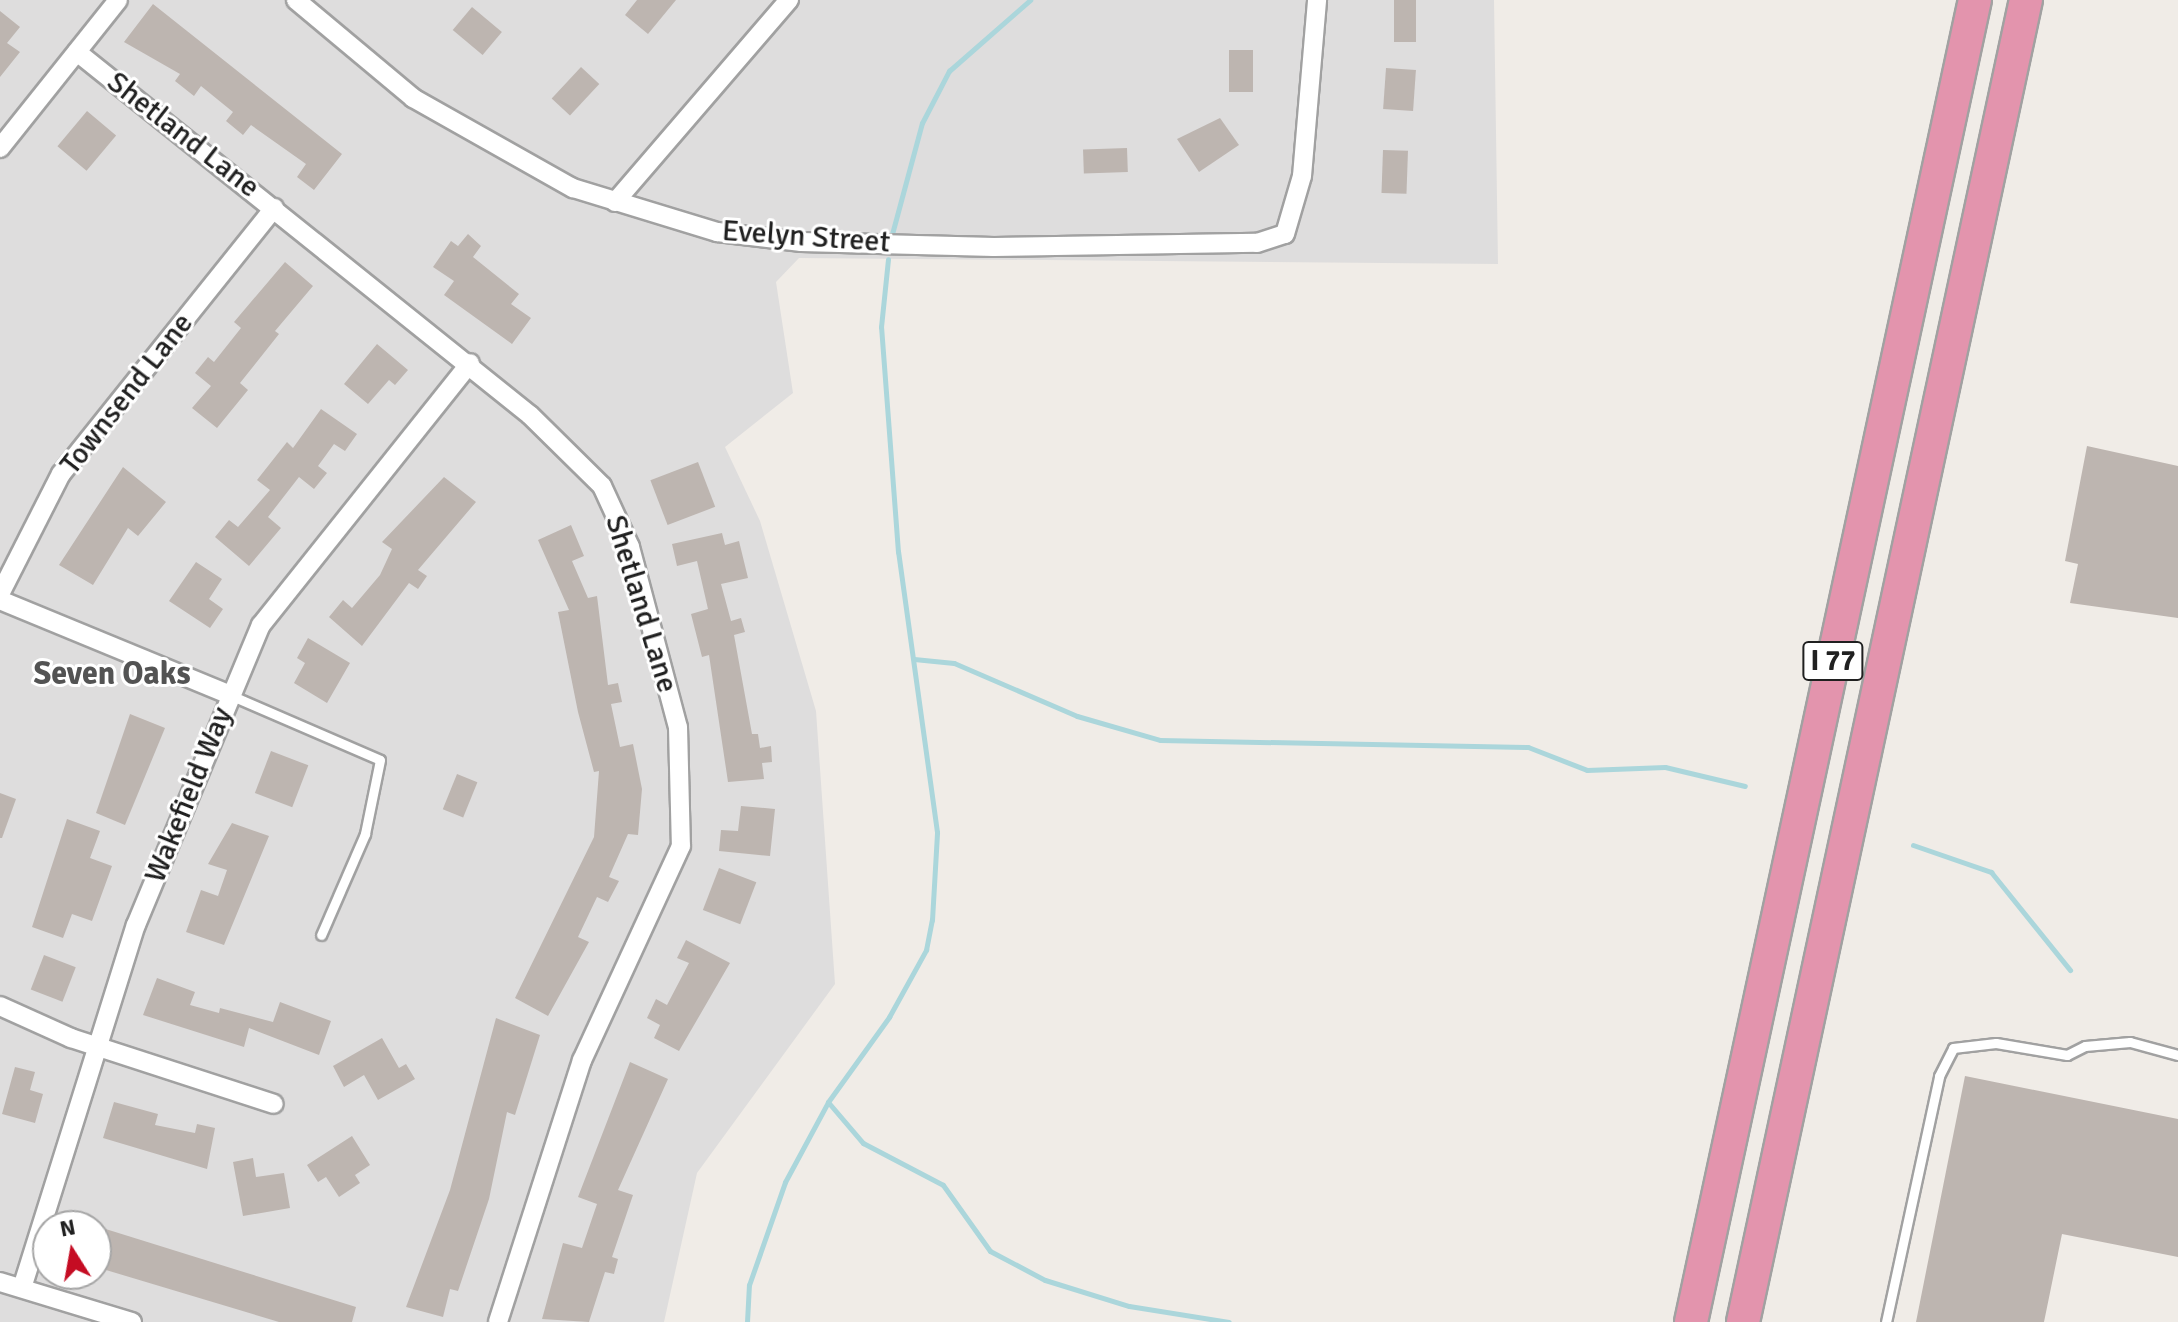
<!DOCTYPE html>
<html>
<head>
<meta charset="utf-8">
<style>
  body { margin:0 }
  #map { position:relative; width:2178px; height:1322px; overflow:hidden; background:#f0ece7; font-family:Signika,sans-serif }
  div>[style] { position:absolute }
  .residential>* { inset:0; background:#dedddd }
  .stream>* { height:5px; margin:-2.5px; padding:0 2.5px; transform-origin:2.5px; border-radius:2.5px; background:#abd6db }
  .building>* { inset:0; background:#bdb5b0; transform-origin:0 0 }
  .roads { filter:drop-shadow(2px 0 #a1a1a1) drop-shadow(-2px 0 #a1a1a1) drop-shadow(0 2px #a1a1a1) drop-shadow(0 -2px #a1a1a1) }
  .lane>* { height:9px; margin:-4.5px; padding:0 4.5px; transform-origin:4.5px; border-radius:4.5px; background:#fff }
  .street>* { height:18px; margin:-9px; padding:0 9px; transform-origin:9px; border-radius:9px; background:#fff }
  .highway>* { height:32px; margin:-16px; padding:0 16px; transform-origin:16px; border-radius:16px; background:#e394ad }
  span { translate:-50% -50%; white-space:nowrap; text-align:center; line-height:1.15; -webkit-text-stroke:6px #fff; paint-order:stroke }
  .shield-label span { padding:2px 6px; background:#fff; border:2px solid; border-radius:6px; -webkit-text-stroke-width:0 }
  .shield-label { font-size:28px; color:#202020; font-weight:700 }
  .street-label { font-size:30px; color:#202020 }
  .neighbourhood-label { font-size:32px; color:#535353; font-weight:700 }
  .north { position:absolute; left:32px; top:1210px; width:80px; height:80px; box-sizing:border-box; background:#fff; border:2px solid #a6a6a6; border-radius:50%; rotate:349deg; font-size:22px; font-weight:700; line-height:32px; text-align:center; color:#202020 }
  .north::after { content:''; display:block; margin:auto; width:28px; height:36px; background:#c50c23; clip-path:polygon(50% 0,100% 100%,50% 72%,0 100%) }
</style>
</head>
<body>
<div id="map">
  <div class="residential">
    <i style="clip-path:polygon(evenodd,0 0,1494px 0,1498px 264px,799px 258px,776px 282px,793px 393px,725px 447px,760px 521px,816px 711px,835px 984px,697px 1173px,664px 1322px,0 1322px,0 0,48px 1226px,96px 1226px,96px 1274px,48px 1274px,48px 1226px)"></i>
  </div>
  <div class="stream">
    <i style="left:892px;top:234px;width:115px;rotate:-74.9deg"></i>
    <i style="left:922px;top:123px;width:59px;rotate:-62.6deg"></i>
    <i style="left:949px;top:71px;width:108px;rotate:-41.2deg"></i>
    <i style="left:914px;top:659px;width:40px;rotate:5.7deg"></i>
    <i style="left:954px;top:663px;width:134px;rotate:23.3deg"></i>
    <i style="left:1077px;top:716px;width:86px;rotate:16.1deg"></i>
    <i style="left:1160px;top:740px;width:368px;rotate:1.1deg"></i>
    <i style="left:1528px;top:747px;width:63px;rotate:21.3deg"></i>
    <i style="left:1587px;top:770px;width:78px;rotate:-2.2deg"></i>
    <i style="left:1665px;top:767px;width:82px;rotate:13.4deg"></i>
    <i style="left:1913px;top:845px;width:83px;rotate:19.1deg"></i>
    <i style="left:1991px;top:872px;width:126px;rotate:51.1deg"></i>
    <i style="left:828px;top:1102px;width:54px;rotate:49.5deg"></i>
    <i style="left:863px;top:1143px;width:90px;rotate:27.7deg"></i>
    <i style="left:943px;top:1185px;width:81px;rotate:54.5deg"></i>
    <i style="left:990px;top:1251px;width:62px;rotate:27.8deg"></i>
    <i style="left:1045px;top:1280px;width:88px;rotate:17.2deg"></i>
    <i style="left:1129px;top:1306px;width:101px;rotate:9.1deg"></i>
    <i style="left:747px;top:1322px;width:37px;rotate:-87deg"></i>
    <i style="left:749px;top:1285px;width:109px;rotate:-70.7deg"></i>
    <i style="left:785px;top:1182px;width:91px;rotate:-61.7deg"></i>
    <i style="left:828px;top:1102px;width:105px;rotate:-54.3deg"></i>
    <i style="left:889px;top:1017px;width:77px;rotate:-61.1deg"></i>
    <i style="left:926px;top:950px;width:31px;rotate:-79deg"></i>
    <i style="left:932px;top:920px;width:88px;rotate:-86.7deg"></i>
    <i style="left:937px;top:832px;width:283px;rotate:-97.9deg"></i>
    <i style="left:898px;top:552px;width:226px;rotate:-94.3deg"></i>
    <i style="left:881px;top:327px;width:68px;rotate:-84.1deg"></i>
  </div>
  <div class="building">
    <i style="clip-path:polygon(637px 0,676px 0,648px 34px,625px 15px)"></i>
    <i style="left:1394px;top:0;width:22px;height:42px"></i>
    <i style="clip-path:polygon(153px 4px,342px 154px,314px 190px,297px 177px,306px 164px,251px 125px,243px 135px,226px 121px,233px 112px,201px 86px,194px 96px,175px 81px,180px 74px,124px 42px)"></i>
    <i style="left:472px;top:7px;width:39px;height:30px;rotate:40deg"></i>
    <i style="clip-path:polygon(0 11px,20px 27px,7px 43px,20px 52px,0 77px)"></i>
    <i style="left:1229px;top:50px;width:24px;height:42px"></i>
    <i style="left:581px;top:67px;width:25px;height:43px;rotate:43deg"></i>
    <i style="left:1386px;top:68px;width:30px;height:41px;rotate:4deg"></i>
    <i style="left:87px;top:111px;width:38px;height:46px;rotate:40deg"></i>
    <i style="clip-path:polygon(1220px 118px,1239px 145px,1199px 172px,1177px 139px)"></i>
    <i style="left:1127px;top:148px;width:24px;height:44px;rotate:88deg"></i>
    <i style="left:1383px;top:150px;width:25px;height:43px;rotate:2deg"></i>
    <i style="clip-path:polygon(468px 234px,481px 246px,473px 257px,519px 294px,511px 304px,531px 318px,512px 344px,444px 295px,454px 281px,433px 267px,451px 241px,458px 246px)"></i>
    <i style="clip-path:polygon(285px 262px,313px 286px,275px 331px,279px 334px,240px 383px,248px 390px,217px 428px,192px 408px,211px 386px,195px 373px,208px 357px,214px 362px,241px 328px,234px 322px)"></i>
    <i style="clip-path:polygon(377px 344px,408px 370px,395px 385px,389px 380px,368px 404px,344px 384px)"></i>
    <i style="clip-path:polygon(321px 409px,357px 434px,345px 451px,334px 444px,318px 466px,327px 473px,314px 489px,299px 477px,268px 517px,281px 528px,249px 566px,215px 537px,229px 520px,238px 527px,270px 490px,257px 480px,287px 442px,293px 448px)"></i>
    <i style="clip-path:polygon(2087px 446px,2178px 466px,2178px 618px,2070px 603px,2078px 564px,2065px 561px)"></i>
    <i style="left:698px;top:462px;width:48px;height:51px;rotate:69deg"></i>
    <i style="clip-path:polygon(123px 467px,166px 502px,138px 536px,128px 528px,93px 585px,59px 565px)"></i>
    <i style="clip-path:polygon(444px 477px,476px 502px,418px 570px,427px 576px,418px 589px,409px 583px,362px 646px,329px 617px,343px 600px,352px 608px,380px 575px,392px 549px,382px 542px)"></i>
    <i style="clip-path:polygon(571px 525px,584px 556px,572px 561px,588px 598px,597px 596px,608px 685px,618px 683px,622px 702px,611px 704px,620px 747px,633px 744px,642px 789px,638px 835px,628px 834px,609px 877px,619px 881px,608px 902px,597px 897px,578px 937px,589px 942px,548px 1016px,515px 998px,594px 837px,599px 771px,594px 772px,578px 712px,558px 612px,569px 610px,538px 540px)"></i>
    <i style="clip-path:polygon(722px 533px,725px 545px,739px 541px,748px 578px,721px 584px,731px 621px,741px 618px,745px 632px,734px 635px,752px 734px,758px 734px,760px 748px,771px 746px,772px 762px,762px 763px,764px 779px,728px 782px,709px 655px,702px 657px,691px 614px,708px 609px,697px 561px,677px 566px,672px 544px)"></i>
    <i style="clip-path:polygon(196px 562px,222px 579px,209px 599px,223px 609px,210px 628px,169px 601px)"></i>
    <i style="clip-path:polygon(308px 638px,350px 663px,327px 703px,294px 683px,305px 663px,297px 658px)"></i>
    <i style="clip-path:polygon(130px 714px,165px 728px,125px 825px,96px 813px)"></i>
    <i style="left:271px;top:751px;width:40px;height:45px;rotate:21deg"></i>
    <i style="left:457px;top:774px;width:22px;height:38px;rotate:22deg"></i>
    <i style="clip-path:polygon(0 793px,16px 799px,2px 838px,0 838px)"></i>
    <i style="clip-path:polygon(741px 806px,775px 809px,770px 856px,719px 851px,721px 830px,738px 831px)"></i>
    <i style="clip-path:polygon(67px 819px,100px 831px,90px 858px,112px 866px,92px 921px,72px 914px,63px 938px,32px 927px)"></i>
    <i style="clip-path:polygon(232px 823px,269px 836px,224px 945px,186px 932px,201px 890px,218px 896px,227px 870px,208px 864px)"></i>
    <i style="left:719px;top:868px;width:40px;height:45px;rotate:21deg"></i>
    <i style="clip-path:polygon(686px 940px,730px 963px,679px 1051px,654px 1038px,660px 1025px,647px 1018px,656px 999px,667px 1005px,689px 963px,677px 958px)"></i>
    <i style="left:44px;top:955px;width:34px;height:37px;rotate:21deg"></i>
    <i style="clip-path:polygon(157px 978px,195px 992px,190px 1005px,219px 1013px,220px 1008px,273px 1022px,280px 1002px,331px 1021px,319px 1055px,249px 1028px,244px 1047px,143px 1015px)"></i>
    <i style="clip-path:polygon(496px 1018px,540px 1035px,515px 1115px,507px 1112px,489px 1199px,458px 1291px,450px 1289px,443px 1317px,406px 1307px,450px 1190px)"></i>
    <i style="clip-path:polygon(382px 1038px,399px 1068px,406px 1064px,415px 1079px,378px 1100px,364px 1075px,344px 1087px,333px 1066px)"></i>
    <i style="clip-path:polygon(630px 1062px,668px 1079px,618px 1190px,633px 1195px,612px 1257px,618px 1259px,614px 1274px,605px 1272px,589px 1322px,542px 1319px,563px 1243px,582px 1248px,597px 1204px,578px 1197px)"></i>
    <i style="clip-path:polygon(15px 1067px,35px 1072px,30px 1090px,43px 1094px,35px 1123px,2px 1114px)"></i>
    <i style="clip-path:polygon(1965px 1076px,2178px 1119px,2178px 1257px,2062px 1234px,2044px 1322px,1916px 1322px)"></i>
    <i style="clip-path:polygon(114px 1102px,158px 1114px,155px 1125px,195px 1133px,197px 1124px,215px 1128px,207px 1169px,103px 1138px)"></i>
    <i style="clip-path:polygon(352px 1136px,370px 1165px,355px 1175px,360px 1183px,339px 1197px,326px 1177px,318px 1182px,307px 1165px)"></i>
    <i style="clip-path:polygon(253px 1158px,256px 1177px,284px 1173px,290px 1208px,243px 1216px,233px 1162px)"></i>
    <i style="clip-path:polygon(96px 1226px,356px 1307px,352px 1322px,279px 1322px,96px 1267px)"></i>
  </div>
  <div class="roads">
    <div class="lane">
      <i style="left:230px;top:695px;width:163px;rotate:23.4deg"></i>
      <i style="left:380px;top:760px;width:76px;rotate:101.5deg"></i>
      <i style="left:365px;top:834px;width:110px;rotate:113.5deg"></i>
      <i style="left:1886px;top:1322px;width:252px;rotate:-77.8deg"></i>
      <i style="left:1939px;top:1076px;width:31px;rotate:-63deg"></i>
      <i style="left:1953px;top:1048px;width:43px;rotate:-6.6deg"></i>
      <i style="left:1996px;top:1043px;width:72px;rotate:9.6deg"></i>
      <i style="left:2067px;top:1055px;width:20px;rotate:-27deg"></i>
      <i style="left:2085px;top:1046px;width:45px;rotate:-5.1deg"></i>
      <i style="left:2130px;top:1042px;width:50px;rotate:15.2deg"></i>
    </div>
    <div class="street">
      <i style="left:296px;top:0;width:153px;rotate:39.9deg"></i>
      <i style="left:413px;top:98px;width:184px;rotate:29.4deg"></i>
      <i style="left:573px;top:188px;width:151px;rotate:17deg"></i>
      <i style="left:717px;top:232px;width:85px;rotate:6.8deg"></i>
      <i style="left:801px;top:242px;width:193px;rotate:1.5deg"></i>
      <i style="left:994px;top:247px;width:263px;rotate:-0.9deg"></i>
      <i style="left:1257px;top:243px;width:29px;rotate:-18deg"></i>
      <i style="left:1285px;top:234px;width:60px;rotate:-73.7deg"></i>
      <i style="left:1302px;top:176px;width:177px;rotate:-85.1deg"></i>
      <i style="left:77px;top:52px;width:580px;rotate:38.71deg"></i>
      <i style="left:530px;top:415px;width:101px;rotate:44.6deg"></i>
      <i style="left:602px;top:486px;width:67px;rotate:65.3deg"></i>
      <i style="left:630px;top:547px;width:186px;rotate:75.1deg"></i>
      <i style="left:678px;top:727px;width:119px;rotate:88.6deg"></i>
      <i style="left:681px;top:846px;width:236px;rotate:114.8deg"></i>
      <i style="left:582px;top:1060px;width:275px;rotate:107.8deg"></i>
      <i style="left:0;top:148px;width:189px;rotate:-51.4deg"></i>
      <i style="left:615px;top:202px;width:267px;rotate:-49.3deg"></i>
      <i style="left:0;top:594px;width:135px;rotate:-63.1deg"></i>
      <i style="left:61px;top:474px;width:341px;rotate:-51.3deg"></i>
      <i style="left:0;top:600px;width:249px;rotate:22.4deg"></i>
      <i style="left:0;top:1006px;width:78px;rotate:24.3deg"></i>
      <i style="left:71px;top:1038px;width:213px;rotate:18deg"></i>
      <i style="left:0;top:1282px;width:138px;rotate:16.9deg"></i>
      <i style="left:22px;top:1288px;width:380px;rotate:-72.6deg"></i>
      <i style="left:136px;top:925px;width:325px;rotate:-67.4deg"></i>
      <i style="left:261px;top:625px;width:335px;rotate:-51.4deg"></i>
    </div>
    <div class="highway">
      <i style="left:1691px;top:1322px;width:1352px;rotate:-77.88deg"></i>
      <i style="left:1743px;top:1322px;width:1352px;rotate:-77.92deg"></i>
    </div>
  </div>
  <div class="shield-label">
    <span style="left:1833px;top:661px">I 77</span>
  </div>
  <div class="street-label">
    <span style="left:183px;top:135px;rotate:38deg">Shetland Lane</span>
    <span style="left:806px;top:237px;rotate:4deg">Evelyn Street</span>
    <span style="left:127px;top:394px;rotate:-52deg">Townsend Lane</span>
    <span style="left:641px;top:604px;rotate:73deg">Shetland Lane</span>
    <span style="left:189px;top:795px;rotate:-68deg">Wakefield Way</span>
  </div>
  <div class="neighbourhood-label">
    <span style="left:112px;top:674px">Seven Oaks</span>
  </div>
  <div class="north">N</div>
</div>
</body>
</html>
